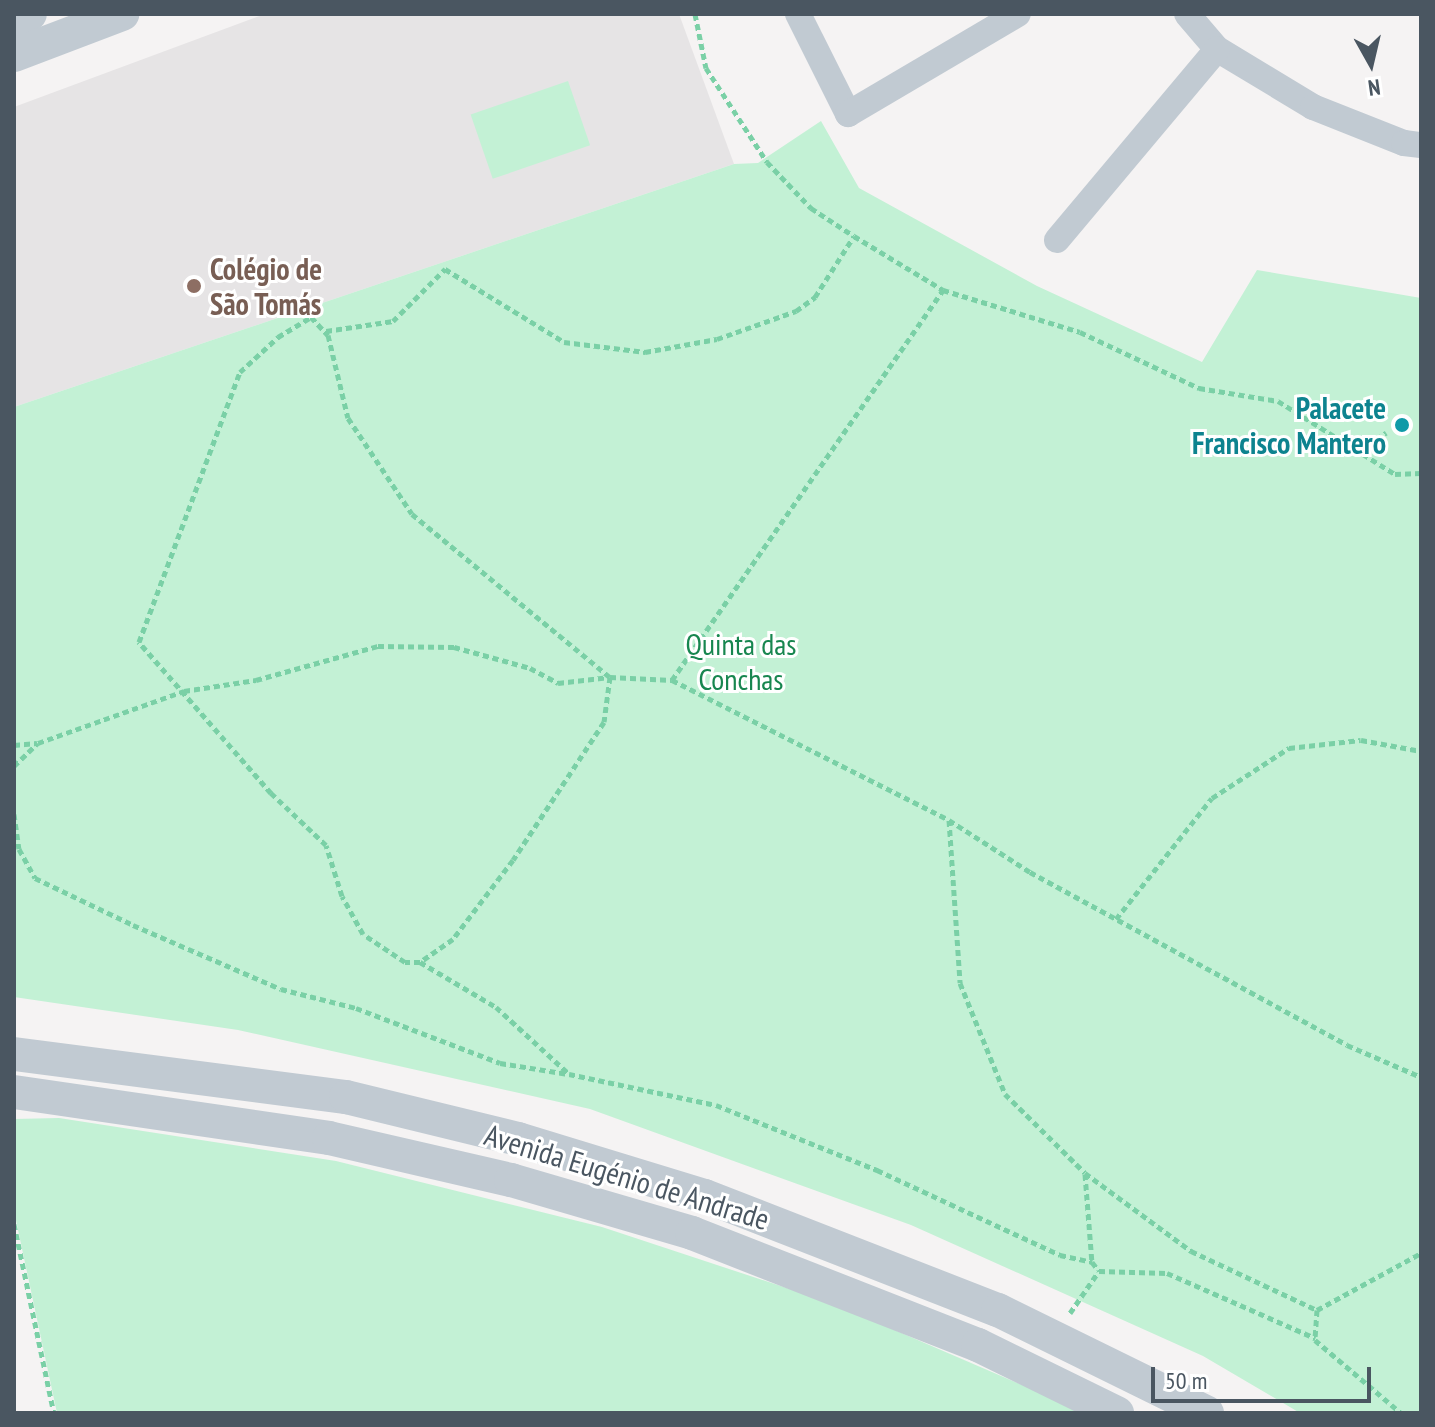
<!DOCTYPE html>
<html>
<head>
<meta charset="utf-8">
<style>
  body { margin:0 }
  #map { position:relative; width:1435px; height:1427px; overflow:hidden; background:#f5f3f3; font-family:"PT Sans Narrow",sans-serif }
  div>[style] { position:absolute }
  .education>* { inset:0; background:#e6e4e5 }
  .green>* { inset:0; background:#c3f1d5; transform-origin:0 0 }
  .path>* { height:5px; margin-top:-2.5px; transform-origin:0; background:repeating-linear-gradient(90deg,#7ad0a6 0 6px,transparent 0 10px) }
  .minor>* { height:26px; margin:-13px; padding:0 13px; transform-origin:13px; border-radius:13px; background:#c1cad2 }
  .tertiary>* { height:34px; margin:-17px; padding:0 17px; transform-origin:17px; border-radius:17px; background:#c1cad2 }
  .dots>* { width:22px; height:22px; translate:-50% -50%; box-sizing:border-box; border:4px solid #fff; border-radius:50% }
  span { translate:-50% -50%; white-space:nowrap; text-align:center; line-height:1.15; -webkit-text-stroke:6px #fff; paint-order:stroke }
  .education-label { font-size:30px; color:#785e54; font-weight:700 }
  .left { translate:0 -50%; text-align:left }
  .culture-label { font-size:30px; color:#0d838f; font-weight:700 }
  .right { translate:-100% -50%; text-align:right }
  .park-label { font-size:30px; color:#17864f }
  .street-label { font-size:30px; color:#4a5661 }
  .frame { position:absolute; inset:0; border:16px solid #4a5661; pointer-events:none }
  .north { position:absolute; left:1331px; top:24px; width:80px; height:80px; -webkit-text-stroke:6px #fff; paint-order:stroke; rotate:172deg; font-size:22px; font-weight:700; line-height:32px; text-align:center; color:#4a5661 }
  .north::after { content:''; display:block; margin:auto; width:28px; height:36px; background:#4a5661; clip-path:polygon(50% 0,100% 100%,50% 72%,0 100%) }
  .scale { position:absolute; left:1151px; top:1367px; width:220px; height:36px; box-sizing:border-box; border:4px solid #4a5661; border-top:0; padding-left:10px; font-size:24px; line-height:28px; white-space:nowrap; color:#4a5661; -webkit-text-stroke:6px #fff; paint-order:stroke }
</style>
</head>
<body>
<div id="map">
  <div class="education">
    <i style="clip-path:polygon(265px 14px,679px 14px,734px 164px,14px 407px,14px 107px)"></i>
  </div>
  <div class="green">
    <i style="left:568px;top:81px;width:68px;height:103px;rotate:71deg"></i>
    <i style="clip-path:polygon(821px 121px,859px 188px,1037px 286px,1202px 362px,1257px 270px,1421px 298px,1421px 1413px,1300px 1413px,1203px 1356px,911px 1225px,590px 1109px,238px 1030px,14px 997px,14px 407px,734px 164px,758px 163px)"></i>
    <i style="clip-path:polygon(59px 1118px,336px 1161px,602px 1227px,832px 1303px,1087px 1413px,57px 1413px,14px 1211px,14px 1119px)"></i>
  </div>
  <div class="path">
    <i style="left:695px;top:14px;width:55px;rotate:78.5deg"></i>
    <i style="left:706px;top:68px;width:112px;rotate:57deg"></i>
    <i style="left:767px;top:162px;width:64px;rotate:46.3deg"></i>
    <i style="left:811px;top:208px;width:51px;rotate:33.1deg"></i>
    <i style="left:311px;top:317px;width:25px;rotate:47deg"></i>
    <i style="left:328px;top:335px;width:85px;rotate:76.5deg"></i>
    <i style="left:348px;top:418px;width:115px;rotate:56.3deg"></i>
    <i style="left:412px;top:514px;width:256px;rotate:39.5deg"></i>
    <i style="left:610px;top:677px;width:45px;rotate:97.6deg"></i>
    <i style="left:604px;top:722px;width:165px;rotate:123.4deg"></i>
    <i style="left:513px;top:860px;width:99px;rotate:127.2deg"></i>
    <i style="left:453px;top:939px;width:40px;rotate:145.1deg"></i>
    <i style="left:420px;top:962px;width:15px;rotate:180deg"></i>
    <i style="left:405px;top:962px;width:50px;rotate:-146.3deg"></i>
    <i style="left:363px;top:934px;width:43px;rotate:-118.9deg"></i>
    <i style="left:342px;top:896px;width:53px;rotate:-107.4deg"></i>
    <i style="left:326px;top:845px;width:76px;rotate:-136.6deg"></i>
    <i style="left:271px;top:793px;width:201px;rotate:-131.2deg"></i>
    <i style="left:139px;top:642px;width:288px;rotate:-69.5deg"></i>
    <i style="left:240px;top:372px;width:52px;rotate:-42.6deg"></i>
    <i style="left:278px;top:337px;width:39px;rotate:-31deg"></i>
    <i style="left:326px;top:331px;width:68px;rotate:-8.5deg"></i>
    <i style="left:393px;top:321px;width:74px;rotate:-45deg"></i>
    <i style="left:445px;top:269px;width:140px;rotate:31.5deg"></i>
    <i style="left:564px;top:342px;width:82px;rotate:7deg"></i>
    <i style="left:645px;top:352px;width:73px;rotate:-10.2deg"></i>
    <i style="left:717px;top:339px;width:84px;rotate:-19.5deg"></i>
    <i style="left:796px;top:311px;width:24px;rotate:-36deg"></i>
    <i style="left:815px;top:297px;width:72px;rotate:-57.4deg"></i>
    <i style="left:854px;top:236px;width:104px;rotate:31.2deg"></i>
    <i style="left:1360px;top:451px;width:32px;rotate:-35deg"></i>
    <i style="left:672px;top:680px;width:475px;rotate:-55.2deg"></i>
    <i style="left:943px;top:290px;width:143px;rotate:17deg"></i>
    <i style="left:1080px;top:332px;width:132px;rotate:25.2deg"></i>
    <i style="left:1199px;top:388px;width:80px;rotate:9.3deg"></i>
    <i style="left:1278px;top:401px;width:138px;rotate:32deg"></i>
    <i style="left:1395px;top:474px;width:26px;rotate:-2deg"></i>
    <i style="left:14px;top:745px;width:23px;rotate:-5deg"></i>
    <i style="left:14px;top:766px;width:33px;rotate:-44deg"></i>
    <i style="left:38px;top:743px;width:155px;rotate:-19.6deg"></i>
    <i style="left:184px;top:691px;width:73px;rotate:-8.7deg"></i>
    <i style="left:256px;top:680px;width:127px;rotate:-15.6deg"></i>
    <i style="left:378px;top:646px;width:76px;rotate:0.8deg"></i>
    <i style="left:454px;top:647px;width:79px;rotate:15.4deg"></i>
    <i style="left:530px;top:668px;width:32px;rotate:28deg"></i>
    <i style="left:558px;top:683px;width:52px;rotate:-6.6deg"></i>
    <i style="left:610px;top:677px;width:62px;rotate:2.8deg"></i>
    <i style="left:672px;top:680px;width:310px;rotate:26.8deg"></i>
    <i style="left:949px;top:820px;width:96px;rotate:32.7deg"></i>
    <i style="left:1030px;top:872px;width:361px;rotate:28.6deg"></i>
    <i style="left:1347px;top:1045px;width:81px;rotate:23.4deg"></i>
    <i style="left:14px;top:814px;width:35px;rotate:82deg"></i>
    <i style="left:19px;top:849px;width:33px;rotate:61deg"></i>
    <i style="left:35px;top:878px;width:109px;rotate:25.6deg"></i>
    <i style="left:133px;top:925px;width:161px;rotate:23.4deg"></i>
    <i style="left:281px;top:989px;width:77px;rotate:14.2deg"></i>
    <i style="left:356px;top:1008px;width:154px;rotate:20.9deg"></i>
    <i style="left:500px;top:1063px;width:69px;rotate:9.2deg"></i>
    <i style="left:949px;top:820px;width:163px;rotate:86.1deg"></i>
    <i style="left:960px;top:983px;width:120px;rotate:67.9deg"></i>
    <i style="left:1005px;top:1094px;width:112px;rotate:44.6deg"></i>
    <i style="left:1085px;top:1173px;width:132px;rotate:36.3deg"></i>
    <i style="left:1191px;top:1251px;width:139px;rotate:25.1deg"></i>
    <i style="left:1116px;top:919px;width:154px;rotate:-51.6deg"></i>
    <i style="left:1212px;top:798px;width:92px;rotate:-33deg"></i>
    <i style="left:1289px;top:748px;width:72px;rotate:-6.3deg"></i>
    <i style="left:1361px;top:740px;width:61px;rotate:10.4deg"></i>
    <i style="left:420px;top:962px;width:88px;rotate:30.6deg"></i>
    <i style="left:496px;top:1007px;width:99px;rotate:42.5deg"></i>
    <i style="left:569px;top:1074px;width:150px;rotate:11.9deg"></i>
    <i style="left:716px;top:1105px;width:174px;rotate:22deg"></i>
    <i style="left:877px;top:1170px;width:202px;rotate:24.9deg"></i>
    <i style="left:1060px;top:1255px;width:33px;rotate:12deg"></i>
    <i style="left:1092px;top:1262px;width:11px;rotate:52deg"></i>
    <i style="left:1099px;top:1271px;width:68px;rotate:1.7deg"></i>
    <i style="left:1167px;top:1273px;width:162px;rotate:23.7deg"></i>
    <i style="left:1085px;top:1174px;width:88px;rotate:85.5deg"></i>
    <i style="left:14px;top:1224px;width:193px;rotate:78.1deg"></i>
    <i style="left:1317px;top:1310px;width:30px;rotate:94deg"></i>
    <i style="left:1315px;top:1340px;width:113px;rotate:40.3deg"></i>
    <i style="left:1317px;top:1310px;width:119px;rotate:-28.7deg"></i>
    <i style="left:1070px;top:1313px;width:51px;rotate:-55.4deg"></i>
  </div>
  <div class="minor">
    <i style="left:798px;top:14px;width:112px;rotate:63.4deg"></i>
    <i style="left:848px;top:114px;width:197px;rotate:-30.5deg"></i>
    <i style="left:1187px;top:14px;width:46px;rotate:49.4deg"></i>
    <i style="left:1217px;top:49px;width:112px;rotate:31.1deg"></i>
    <i style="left:1313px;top:107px;width:98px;rotate:21.6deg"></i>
    <i style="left:1404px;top:143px;width:17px;rotate:7deg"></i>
    <i style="left:1057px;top:240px;width:249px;rotate:-50deg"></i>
  </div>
  <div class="tertiary">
    <i style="left:14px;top:20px;width:17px;rotate:-21deg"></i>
    <i style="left:14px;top:55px;width:116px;rotate:-20.8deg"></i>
    <i style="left:14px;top:1054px;width:335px;rotate:7.4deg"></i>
    <i style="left:346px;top:1097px;width:177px;rotate:13.7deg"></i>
    <i style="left:518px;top:1139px;width:195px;rotate:17deg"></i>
    <i style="left:705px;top:1196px;width:314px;rotate:21.3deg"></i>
    <i style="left:998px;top:1310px;width:233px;rotate:26.2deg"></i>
    <i style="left:14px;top:1092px;width:318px;rotate:8.3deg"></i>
    <i style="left:329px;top:1138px;width:187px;rotate:13deg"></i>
    <i style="left:511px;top:1180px;width:189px;rotate:16.3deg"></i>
    <i style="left:692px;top:1233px;width:307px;rotate:21.4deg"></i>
    <i style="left:978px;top:1345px;width:155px;rotate:26.1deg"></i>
  </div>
  <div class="dots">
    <i style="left:194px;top:286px;background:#8d6e63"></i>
    <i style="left:1402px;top:425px;background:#0f9aa8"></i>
  </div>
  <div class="education-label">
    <span class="left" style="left:210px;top:286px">Colégio de<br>São Tomás</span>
  </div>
  <div class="culture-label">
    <span class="right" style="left:1386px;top:425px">Palacete<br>Francisco Mantero</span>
  </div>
  <div class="park-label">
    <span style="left:741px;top:661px">Quinta das<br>Conchas</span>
  </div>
  <div class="street-label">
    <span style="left:627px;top:1177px;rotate:17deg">Avenida Eugénio de Andrade</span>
  </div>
  <div class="frame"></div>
  <div class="north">N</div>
  <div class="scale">50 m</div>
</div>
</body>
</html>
